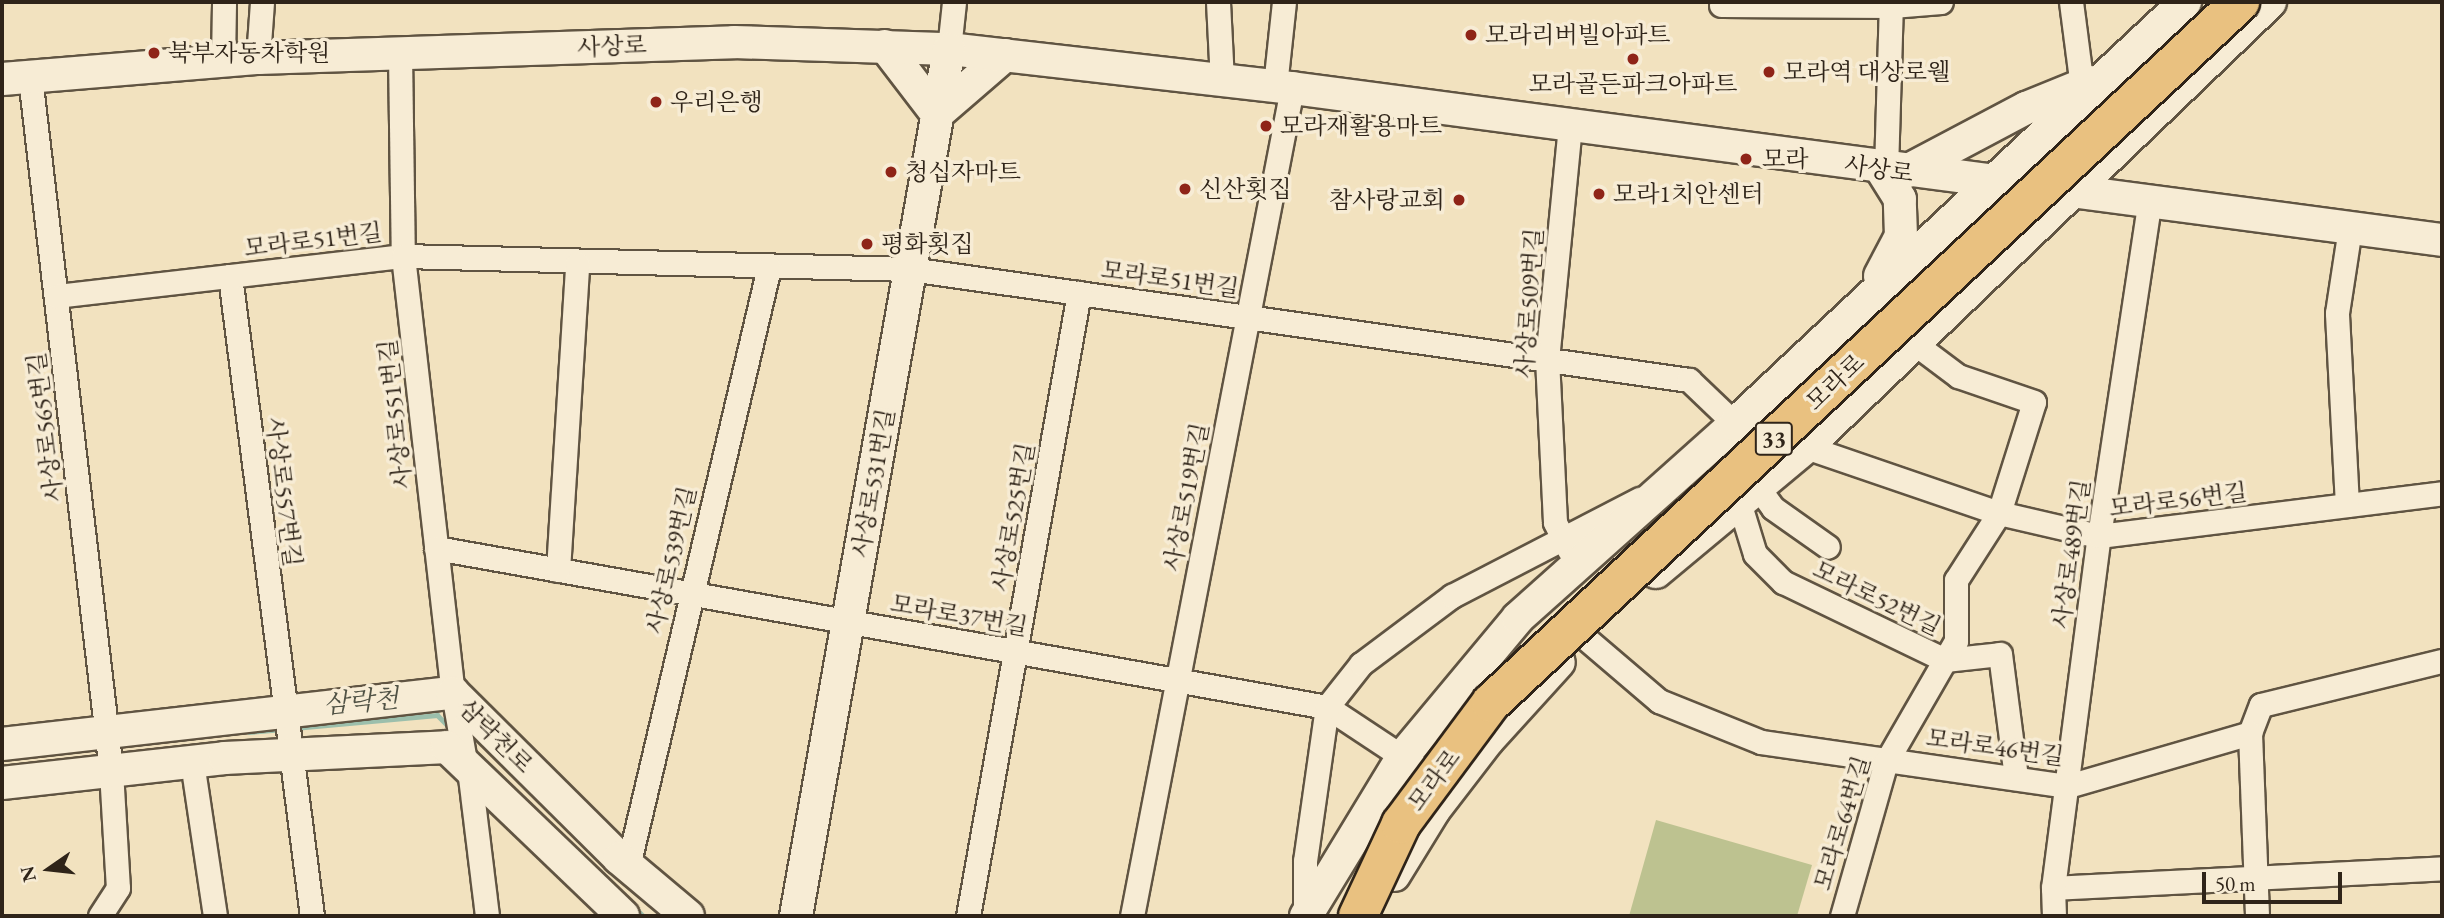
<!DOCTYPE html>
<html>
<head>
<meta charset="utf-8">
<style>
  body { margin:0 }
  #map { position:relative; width:2444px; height:918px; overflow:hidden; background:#f2e2bf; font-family:"EB Garamond","Noto Serif KR",serif }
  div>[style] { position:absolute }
  .green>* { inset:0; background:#bdc290 }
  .stream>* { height:5px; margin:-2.5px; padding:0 2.5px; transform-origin:2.5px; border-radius:2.5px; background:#9cbfac }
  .roads { filter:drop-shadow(2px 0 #605442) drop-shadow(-2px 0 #605442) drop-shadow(0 2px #605442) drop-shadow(0 -2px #605442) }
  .street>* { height:23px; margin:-11.5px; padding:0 11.5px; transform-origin:11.5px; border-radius:11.5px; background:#f7ecd5 }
  .secondary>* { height:32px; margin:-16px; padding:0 16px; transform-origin:16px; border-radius:16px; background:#f7ecd5 }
  .bridges { filter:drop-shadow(2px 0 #2f2419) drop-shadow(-2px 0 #2f2419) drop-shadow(0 2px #2f2419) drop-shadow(0 -2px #2f2419) }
  .highway-bridge>* { height:38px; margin:-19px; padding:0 19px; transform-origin:19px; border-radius:19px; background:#e9c180 }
  .dots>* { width:19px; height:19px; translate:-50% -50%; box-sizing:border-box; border:4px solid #f7ecd5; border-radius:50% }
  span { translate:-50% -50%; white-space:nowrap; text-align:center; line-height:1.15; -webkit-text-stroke:7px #f7ecd5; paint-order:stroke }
  .shield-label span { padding:2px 5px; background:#f7ecd5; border:2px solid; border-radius:5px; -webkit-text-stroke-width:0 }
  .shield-label { font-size:23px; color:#2f2419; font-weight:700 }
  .poi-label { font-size:24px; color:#2f2419 }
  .left { translate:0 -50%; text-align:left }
  .right { translate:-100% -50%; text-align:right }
  .street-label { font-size:24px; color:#2f2419 }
  .water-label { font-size:26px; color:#505245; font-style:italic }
  .frame { position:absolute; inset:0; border:4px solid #2f2419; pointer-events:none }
  .north { position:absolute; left:14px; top:834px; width:70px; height:70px; -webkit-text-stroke:5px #f7ecd5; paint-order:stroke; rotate:256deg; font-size:19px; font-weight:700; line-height:28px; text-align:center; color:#2f2419 }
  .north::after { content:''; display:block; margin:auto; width:24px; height:32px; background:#2f2419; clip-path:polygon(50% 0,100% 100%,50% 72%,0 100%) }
  .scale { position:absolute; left:2202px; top:872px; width:140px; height:32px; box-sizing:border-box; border:4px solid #2f2419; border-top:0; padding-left:9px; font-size:21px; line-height:24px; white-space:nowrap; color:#2f2419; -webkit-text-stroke:5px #f7ecd5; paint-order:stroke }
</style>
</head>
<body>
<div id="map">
  <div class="green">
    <i style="clip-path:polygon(1656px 820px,1812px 865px,1797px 916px,1629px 916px)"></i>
  </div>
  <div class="stream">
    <i style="left:294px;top:728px;width:144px;rotate:-5.2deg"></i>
    <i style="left:437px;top:715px;width:18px;rotate:45deg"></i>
    <i style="left:249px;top:732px;width:32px;rotate:-5deg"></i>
    <i style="left:635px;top:908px;width:11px;rotate:45deg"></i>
  </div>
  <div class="roads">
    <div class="street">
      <i style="left:1218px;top:2px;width:78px;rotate:87.1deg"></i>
      <i style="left:2071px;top:2px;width:86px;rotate:82.6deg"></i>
      <i style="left:1721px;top:5px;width:171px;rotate:0.3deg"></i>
      <i style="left:1892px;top:6px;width:49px;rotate:-4.7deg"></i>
      <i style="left:949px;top:49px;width:47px;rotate:-83.9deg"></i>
      <i style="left:400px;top:53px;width:203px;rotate:89.2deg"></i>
      <i style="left:403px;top:256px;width:440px;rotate:83.5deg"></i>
      <i style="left:453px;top:693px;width:75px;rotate:80deg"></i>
      <i style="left:258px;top:58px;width:56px;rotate:-85.9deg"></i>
      <i style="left:223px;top:61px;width:59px;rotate:-89deg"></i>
      <i style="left:30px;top:77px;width:699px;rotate:83.34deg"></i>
      <i style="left:111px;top:771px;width:117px;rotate:86.6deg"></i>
      <i style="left:118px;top:888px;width:33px;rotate:123deg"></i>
      <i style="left:1275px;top:86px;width:84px;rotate:-83.9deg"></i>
      <i style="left:1886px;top:170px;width:168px;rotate:-88.3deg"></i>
      <i style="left:230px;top:276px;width:645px;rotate:82.7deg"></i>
      <i style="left:56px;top:296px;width:349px;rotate:-6.6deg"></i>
      <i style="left:403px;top:256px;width:507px;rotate:1.47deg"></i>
      <i style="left:910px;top:269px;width:787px;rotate:8.11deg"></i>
      <i style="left:1689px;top:380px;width:64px;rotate:43.7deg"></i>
      <i style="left:1806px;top:447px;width:204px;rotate:18.9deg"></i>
      <i style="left:1999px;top:513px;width:103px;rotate:13deg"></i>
      <i style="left:2099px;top:536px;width:346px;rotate:-7.1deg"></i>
      <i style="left:1757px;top:486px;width:27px;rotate:54deg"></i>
      <i style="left:1773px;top:508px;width:67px;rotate:35.3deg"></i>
      <i style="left:1739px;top:502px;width:54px;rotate:72.9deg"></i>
      <i style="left:1755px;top:554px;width:40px;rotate:45deg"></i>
      <i style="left:1783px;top:582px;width:180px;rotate:25.7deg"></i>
      <i style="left:1945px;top:660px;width:55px;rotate:-6.2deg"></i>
      <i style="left:2000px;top:654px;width:125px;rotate:82.6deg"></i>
      <i style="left:2347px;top:505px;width:192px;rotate:-93deg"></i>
      <i style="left:2337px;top:313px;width:86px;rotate:-81.3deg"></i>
      <i style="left:436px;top:548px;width:905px;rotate:10.12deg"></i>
      <i style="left:1327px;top:707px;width:141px;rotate:33.5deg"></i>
      <i style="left:1569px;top:550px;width:31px;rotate:-117deg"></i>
      <i style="left:1555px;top:522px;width:162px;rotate:-92.8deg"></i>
      <i style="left:1547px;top:360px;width:234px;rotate:-84.4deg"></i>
      <i style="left:558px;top:570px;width:307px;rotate:-86.4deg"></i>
      <i style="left:1584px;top:637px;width:99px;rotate:40.5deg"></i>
      <i style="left:1659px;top:701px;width:110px;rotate:21.9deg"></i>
      <i style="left:1761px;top:742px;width:310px;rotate:8.2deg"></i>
      <i style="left:2068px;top:786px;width:190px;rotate:-16.2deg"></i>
      <i style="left:2250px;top:733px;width:30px;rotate:-69deg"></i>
      <i style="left:2261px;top:705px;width:186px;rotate:-13.7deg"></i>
      <i style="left:2250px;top:733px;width:183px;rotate:87.8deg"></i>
      <i style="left:192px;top:762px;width:156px;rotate:81.5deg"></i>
      <i style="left:469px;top:769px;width:148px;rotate:83deg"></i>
      <i style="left:628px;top:866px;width:615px;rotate:-76.75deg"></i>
      <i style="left:2053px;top:888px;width:390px;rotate:-2.9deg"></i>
      <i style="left:968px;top:916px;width:633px;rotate:-79.9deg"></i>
      <i style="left:1132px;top:916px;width:843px;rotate:-79.06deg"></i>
      <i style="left:1305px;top:916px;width:55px;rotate:-90deg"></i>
      <i style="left:1305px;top:861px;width:156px;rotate:-81.9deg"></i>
      <i style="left:1327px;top:707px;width:55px;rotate:-51.7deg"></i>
      <i style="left:1361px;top:664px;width:114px;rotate:-36.8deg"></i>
      <i style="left:1452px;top:596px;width:211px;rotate:-27.4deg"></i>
      <i style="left:1842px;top:916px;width:160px;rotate:-74.1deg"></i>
      <i style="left:1886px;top:762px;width:140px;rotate:-60deg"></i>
      <i style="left:1956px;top:641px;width:61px;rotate:-90deg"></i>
      <i style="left:1956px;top:580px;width:80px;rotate:-57.3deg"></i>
      <i style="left:1999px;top:513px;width:116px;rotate:-72.5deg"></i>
      <i style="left:2034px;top:402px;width:80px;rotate:-161.1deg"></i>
      <i style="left:1958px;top:376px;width:55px;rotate:-143.1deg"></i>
      <i style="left:2054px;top:916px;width:28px;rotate:-92deg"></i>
      <i style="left:2053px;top:888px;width:355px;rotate:-82.6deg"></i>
      <i style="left:2099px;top:536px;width:340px;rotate:-81.4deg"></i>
    </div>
    <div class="secondary">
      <i style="left:885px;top:46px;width:86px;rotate:52.6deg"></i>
      <i style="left:937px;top:114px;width:90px;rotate:-40.9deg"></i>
      <i style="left:2px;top:79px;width:257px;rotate:-4.7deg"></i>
      <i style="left:258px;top:58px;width:476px;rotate:-1.9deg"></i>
      <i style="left:734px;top:42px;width:215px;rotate:1.9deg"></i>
      <i style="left:949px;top:49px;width:345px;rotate:6.5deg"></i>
      <i style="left:1292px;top:88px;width:1160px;rotate:7.53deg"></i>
      <i style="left:1905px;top:172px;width:137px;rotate:-27.9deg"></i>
      <i style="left:2026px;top:108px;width:69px;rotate:-22.1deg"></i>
      <i style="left:1880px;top:276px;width:45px;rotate:-62.3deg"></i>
      <i style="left:1901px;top:236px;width:37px;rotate:-92deg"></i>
      <i style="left:1900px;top:199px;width:36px;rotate:-122deg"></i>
      <i style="left:1656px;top:572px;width:195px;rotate:-39.8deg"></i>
      <i style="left:1806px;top:447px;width:643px;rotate:-43.8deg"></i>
      <i style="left:2px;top:744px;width:454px;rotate:-6.5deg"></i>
      <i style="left:453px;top:693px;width:234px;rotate:44.8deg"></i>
      <i style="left:619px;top:858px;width:90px;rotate:40deg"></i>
      <i style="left:2px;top:783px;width:224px;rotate:-6.4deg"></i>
      <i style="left:225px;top:758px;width:222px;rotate:-2.8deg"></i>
      <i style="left:447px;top:747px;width:244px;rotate:43.8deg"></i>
      <i style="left:1394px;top:875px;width:76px;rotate:-58.4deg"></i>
      <i style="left:1434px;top:810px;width:88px;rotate:-52.4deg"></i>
      <i style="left:1488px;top:740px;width:105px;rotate:-47.7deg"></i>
      <i style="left:796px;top:916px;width:880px;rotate:-79.99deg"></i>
      <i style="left:1306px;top:916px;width:188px;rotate:-58.7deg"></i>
      <i style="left:1404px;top:755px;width:178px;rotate:-50.2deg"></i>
      <i style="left:1518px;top:618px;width:291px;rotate:-41.8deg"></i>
      <i style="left:1735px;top:424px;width:617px;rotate:-43.16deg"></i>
    </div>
  </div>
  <div class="bridges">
    <div class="highway-bridge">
      <i style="left:1358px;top:916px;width:102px;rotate:-64.9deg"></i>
      <i style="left:1401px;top:824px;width:151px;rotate:-53.4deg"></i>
      <i style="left:1491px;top:703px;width:1026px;rotate:-43.1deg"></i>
    </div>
  </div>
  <div class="dots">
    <i style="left:1471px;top:35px;background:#8f2418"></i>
    <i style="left:154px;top:53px;background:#8f2418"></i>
    <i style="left:1633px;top:59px;background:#8f2418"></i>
    <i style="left:1769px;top:72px;background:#8f2418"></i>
    <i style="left:656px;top:102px;background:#8f2418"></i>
    <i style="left:1266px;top:126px;background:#8f2418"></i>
    <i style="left:1746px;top:159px;background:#8f2418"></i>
    <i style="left:891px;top:172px;background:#8f2418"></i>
    <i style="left:1185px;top:189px;background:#8f2418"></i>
    <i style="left:1599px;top:194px;background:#8f2418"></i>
    <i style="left:1459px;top:200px;background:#8f2418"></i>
    <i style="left:867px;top:244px;background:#8f2418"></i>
  </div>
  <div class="shield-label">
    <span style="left:1774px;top:439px">33</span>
  </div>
  <div class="poi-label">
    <span class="left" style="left:1485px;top:35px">모라리버빌아파트</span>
    <span class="left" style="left:168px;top:53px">북부자동차학원</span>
    <span class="left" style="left:1783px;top:72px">모라역 대상로웰</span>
    <span style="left:1633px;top:84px">모라골든파크아파트</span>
    <span class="left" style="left:670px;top:102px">우리은행</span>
    <span class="left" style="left:1280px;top:126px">모라재활용마트</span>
    <span class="left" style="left:1762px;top:159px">모라</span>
    <span class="left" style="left:905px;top:172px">청십자마트</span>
    <span class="left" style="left:1199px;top:189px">신산횟집</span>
    <span class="left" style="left:1613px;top:194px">모라1치안센터</span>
    <span class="right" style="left:1445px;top:200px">참사랑교회</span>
    <span class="left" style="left:881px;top:244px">평화횟집</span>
  </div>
  <div class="street-label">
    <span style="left:612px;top:46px;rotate:-2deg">사상로</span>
    <span style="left:1879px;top:169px;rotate:8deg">사상로</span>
    <span style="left:313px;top:240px;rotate:-7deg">모라로51번길</span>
    <span style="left:1170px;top:279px;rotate:8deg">모라로51번길</span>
    <span style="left:1529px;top:303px;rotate:-86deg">사상로509번길</span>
    <span style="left:1835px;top:382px;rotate:-43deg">모라로</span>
    <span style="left:395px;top:414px;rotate:-96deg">사상로551번길</span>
    <span style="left:45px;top:427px;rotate:-97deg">사상로565번길</span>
    <span style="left:873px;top:483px;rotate:-80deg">사상로531번길</span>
    <span style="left:284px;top:492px;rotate:83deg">사상로557번길</span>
    <span style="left:1186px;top:497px;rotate:-79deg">사상로519번길</span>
    <span style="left:2178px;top:500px;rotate:-7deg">모라로56번길</span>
    <span style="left:1013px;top:517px;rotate:-80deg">사상로525번길</span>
    <span style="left:2071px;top:554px;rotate:-82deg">사상로489번길</span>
    <span style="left:671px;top:560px;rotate:-77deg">사상로539번길</span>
    <span style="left:1877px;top:598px;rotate:26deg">모라로52번길</span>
    <span style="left:959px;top:615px;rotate:10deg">모라로37번길</span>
    <span style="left:496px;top:736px;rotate:45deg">삼락천로</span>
    <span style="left:1995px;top:747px;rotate:8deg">모라로46번길</span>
    <span style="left:1434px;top:780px;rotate:-53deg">모라로</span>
    <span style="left:1842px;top:823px;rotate:-73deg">모라로64번길</span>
  </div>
  <div class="water-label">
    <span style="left:361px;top:702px;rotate:-5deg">삼락천</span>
  </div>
  <div class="frame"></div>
  <div class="north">N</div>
  <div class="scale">50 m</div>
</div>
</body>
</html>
